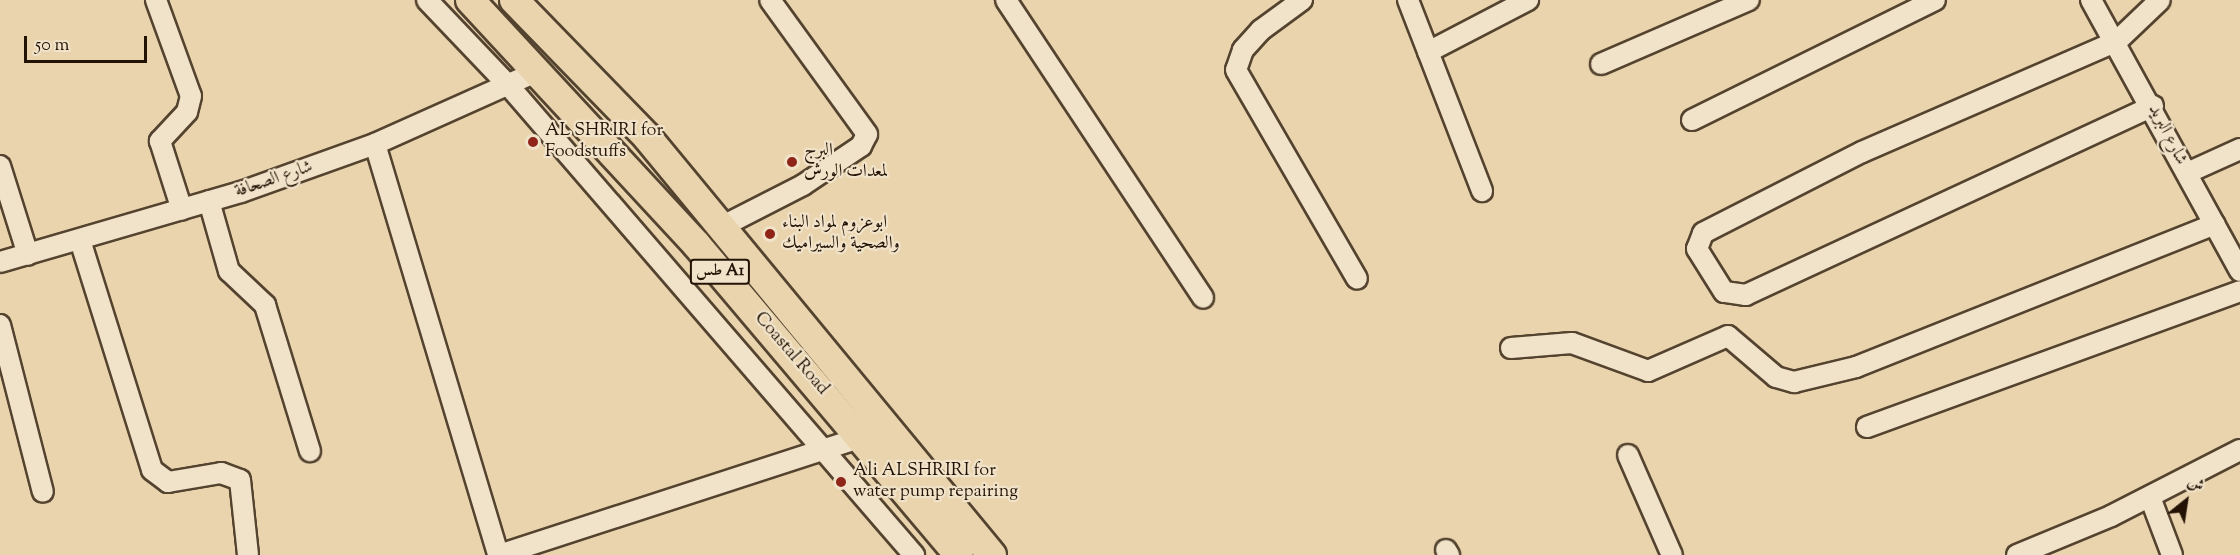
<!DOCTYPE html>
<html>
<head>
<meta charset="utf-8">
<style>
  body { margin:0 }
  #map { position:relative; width:2240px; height:555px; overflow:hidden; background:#e9d4ae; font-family:"Sorts Mill Goudy",Amiri,serif }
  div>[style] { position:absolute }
  .roads { filter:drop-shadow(2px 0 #54432f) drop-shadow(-2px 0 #54432f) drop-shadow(0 2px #54432f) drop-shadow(0 -2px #54432f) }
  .minor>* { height:20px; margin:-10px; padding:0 10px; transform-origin:10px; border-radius:10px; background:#f1e3ca }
  .highway>* { height:28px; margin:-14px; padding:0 14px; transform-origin:14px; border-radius:14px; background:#e9d4ae }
  .dots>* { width:16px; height:16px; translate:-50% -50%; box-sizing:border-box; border:3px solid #f1e3ca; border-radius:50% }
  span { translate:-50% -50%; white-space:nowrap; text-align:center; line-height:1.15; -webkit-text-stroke:4.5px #f1e3ca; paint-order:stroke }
  .shield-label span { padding:2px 4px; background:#f1e3ca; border:2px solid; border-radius:4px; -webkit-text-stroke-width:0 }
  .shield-label { font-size:16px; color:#231305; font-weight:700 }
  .poi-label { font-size:18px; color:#231305 }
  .left { translate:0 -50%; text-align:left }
  .street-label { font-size:18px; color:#231305 }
  .north { position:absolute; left:2156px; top:471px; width:60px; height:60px; -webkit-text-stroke:4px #f1e3ca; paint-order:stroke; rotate:30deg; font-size:16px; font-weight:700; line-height:24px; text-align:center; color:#231305 }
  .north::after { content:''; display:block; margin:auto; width:21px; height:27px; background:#231305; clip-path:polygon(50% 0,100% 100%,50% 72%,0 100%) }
  .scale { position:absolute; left:24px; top:36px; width:123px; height:27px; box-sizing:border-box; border:3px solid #231305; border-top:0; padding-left:8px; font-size:18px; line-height:21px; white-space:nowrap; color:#231305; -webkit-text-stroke:4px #f1e3ca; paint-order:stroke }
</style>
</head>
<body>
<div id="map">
  <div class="roads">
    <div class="minor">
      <i style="left:156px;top:0;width:102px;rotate:70deg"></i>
      <i style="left:191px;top:96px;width:16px;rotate:104deg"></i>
      <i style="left:187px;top:112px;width:40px;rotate:133deg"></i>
      <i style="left:160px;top:141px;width:72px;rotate:72.3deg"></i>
      <i style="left:427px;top:0;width:119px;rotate:46.4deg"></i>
      <i style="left:509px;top:86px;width:620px;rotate:49.19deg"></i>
      <i style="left:1006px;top:0;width:357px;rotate:56.5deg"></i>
      <i style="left:1302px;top:0;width:51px;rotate:143.8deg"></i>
      <i style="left:1261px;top:30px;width:27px;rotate:132deg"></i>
      <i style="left:1243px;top:50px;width:21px;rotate:109deg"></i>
      <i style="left:1236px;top:70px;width:241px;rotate:59.9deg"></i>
      <i style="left:1408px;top:0;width:205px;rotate:68.8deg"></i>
      <i style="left:2091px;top:0;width:309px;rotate:61.2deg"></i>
      <i style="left:1428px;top:52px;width:113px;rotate:-27.5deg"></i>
      <i style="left:1601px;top:64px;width:161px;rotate:-23.4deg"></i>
      <i style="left:2153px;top:106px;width:449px;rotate:155.1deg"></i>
      <i style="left:1746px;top:295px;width:22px;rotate:-172deg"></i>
      <i style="left:1724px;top:292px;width:51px;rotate:-122.1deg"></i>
      <i style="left:1697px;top:249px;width:17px;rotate:-69deg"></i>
      <i style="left:1703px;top:233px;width:178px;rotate:-27deg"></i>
      <i style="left:1862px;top:152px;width:278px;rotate:-23.5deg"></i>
      <i style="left:2117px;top:41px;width:59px;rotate:-43.6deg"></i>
      <i style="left:1692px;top:120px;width:271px;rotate:-26.3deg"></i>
      <i style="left:375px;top:144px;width:429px;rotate:73.3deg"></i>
      <i style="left:0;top:166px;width:93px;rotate:72.5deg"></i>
      <i style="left:2187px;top:173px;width:58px;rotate:-24.4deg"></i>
      <i style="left:209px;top:201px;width:73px;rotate:74.1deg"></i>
      <i style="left:229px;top:271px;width:50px;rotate:43.4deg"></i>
      <i style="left:265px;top:305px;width:153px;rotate:72.9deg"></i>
      <i style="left:721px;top:227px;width:92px;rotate:-27.1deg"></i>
      <i style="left:803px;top:185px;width:70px;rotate:-33.9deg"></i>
      <i style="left:861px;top:146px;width:13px;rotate:-63deg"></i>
      <i style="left:867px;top:134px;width:165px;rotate:-125.9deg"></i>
      <i style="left:80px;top:240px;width:241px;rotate:72.6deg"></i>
      <i style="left:152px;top:470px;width:20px;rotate:37deg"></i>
      <i style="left:168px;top:482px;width:54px;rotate:-9.6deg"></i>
      <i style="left:221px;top:473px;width:20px;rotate:20deg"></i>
      <i style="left:240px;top:480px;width:75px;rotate:83.9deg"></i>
      <i style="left:0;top:262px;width:251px;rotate:-16.2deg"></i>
      <i style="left:241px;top:192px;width:142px;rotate:-19.7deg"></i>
      <i style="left:375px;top:144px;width:179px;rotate:-24.1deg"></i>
      <i style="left:0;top:325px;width:172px;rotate:75.6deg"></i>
      <i style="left:1511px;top:348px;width:61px;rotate:-4.7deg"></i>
      <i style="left:1572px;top:343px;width:81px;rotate:20.2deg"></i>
      <i style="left:1648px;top:371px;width:87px;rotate:-23.6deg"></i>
      <i style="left:1728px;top:336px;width:63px;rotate:40.5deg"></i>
      <i style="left:1776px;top:377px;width:19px;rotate:16deg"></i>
      <i style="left:1794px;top:382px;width:64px;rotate:-13.6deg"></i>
      <i style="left:1856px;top:367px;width:386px;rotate:-21.7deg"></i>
      <i style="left:1867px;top:427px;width:397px;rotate:-20deg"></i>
      <i style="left:1628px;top:455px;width:109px;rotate:66.3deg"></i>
      <i style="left:2150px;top:497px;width:62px;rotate:69.2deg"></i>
      <i style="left:1446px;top:550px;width:6px;rotate:59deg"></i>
      <i style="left:499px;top:555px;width:382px;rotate:-18deg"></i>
      <i style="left:2017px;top:555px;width:102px;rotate:-22.5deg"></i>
      <i style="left:2111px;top:516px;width:145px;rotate:-27.1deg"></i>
    </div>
    <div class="highway">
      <i style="left:470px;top:0;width:333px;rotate:47.2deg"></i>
      <i style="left:696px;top:244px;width:407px;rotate:49.8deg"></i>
      <i style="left:514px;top:0;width:191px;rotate:45.8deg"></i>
      <i style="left:647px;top:137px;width:542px;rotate:50.47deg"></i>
    </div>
  </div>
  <div class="dots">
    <i style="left:533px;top:142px;background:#8f2418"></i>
    <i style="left:792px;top:162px;background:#8f2418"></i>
    <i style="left:770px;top:234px;background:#8f2418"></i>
    <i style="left:841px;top:482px;background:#8f2418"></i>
  </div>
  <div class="shield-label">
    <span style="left:720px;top:272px">طس A1</span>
  </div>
  <div class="poi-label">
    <span class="left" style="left:545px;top:142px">AL SHRIRI for<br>Foodstuffs</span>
    <span class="left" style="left:804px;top:162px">البرج<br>لمعدات الورش</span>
    <span class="left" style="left:782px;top:234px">ابوعزوم لمواد البناء<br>والصحية والسيراميك</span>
    <span class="left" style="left:853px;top:482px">Ali ALSHRIRI for<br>water pump repairing</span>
  </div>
  <div class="street-label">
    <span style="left:2167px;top:135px;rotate:63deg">شارع البريد</span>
    <span style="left:274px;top:180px;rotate:-19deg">شارع الصحافة</span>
    <span style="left:791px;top:354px;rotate:49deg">Coastal Road</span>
  </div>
  <div class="north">ش</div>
  <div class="scale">50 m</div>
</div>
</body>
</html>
